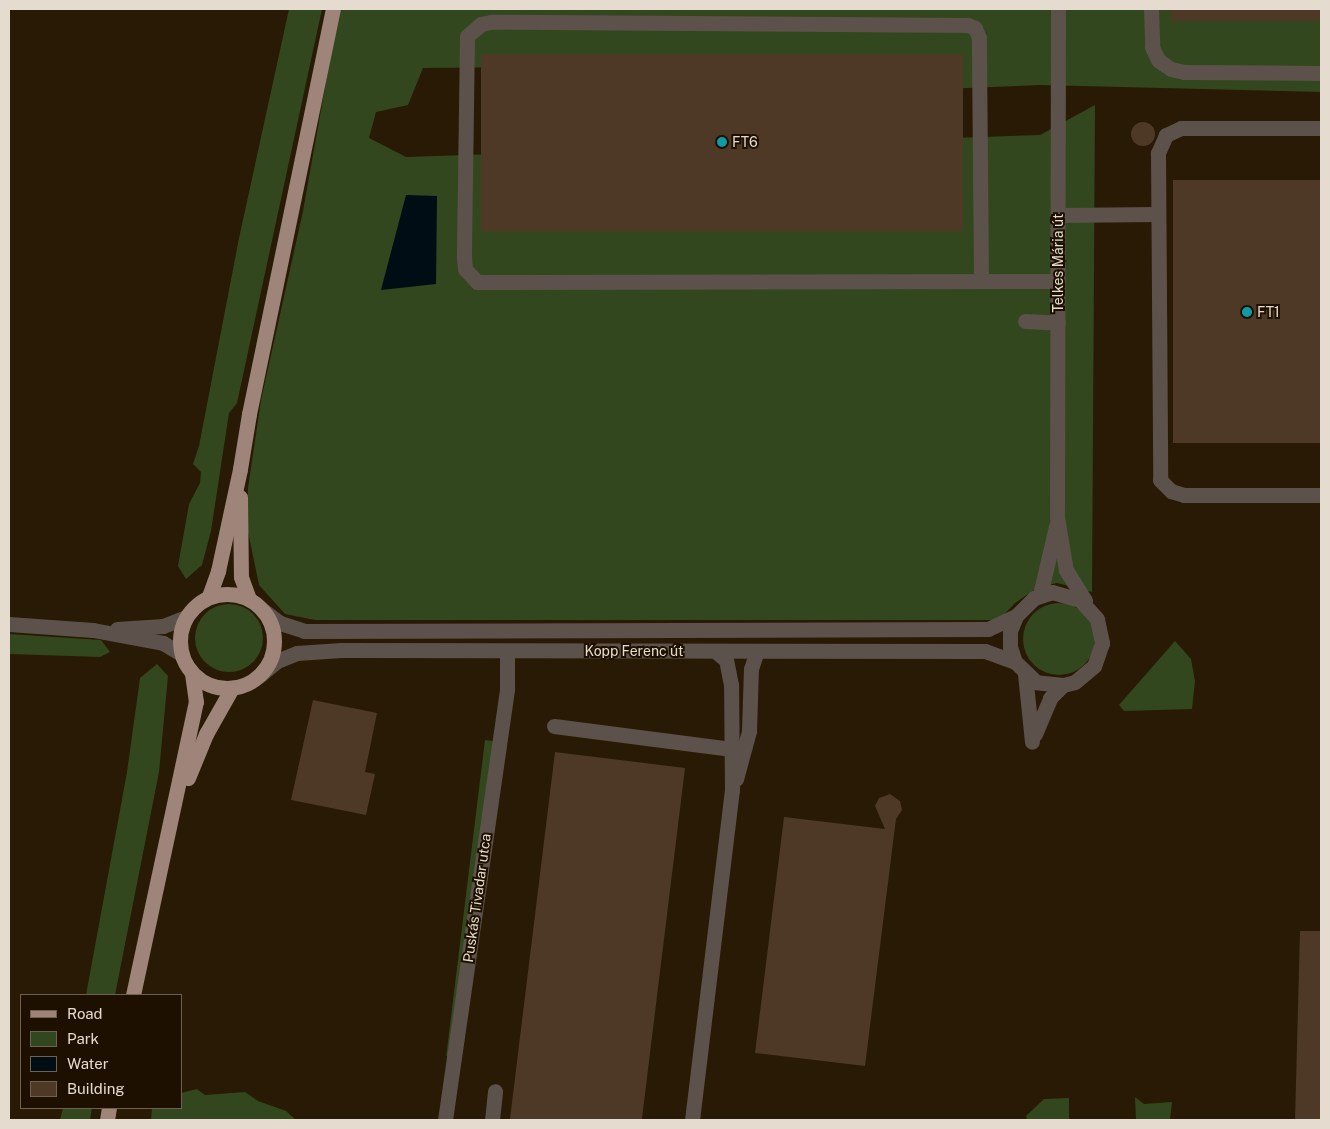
<!DOCTYPE html>
<html>
<head>
<meta charset="utf-8">
<style>
  body { margin:0 }
  #map { position:relative; width:1330px; height:1129px; overflow:hidden; background:#281a04; font-family:"Public Sans",sans-serif }
  div>[style] { position:absolute }
  .green>* { inset:0; background:#32471d; transform-origin:0 0 }
  .round { border-radius:50% }
  .water>* { inset:0; background:#000d14 }
  .building>* { inset:0; background:#4d3926; transform-origin:0 0 }
  .minor>* { height:15px; margin:-7.5px; padding:0 7.5px; transform-origin:7.5px; border-radius:7.5px; background:#5d514b }
  .major>* { height:15px; margin:-7.5px; padding:0 7.5px; transform-origin:7.5px; border-radius:7.5px; background:#9e8479 }
  .major>.ring { margin:-7.5px; padding:0; box-sizing:content-box; background:none; border:15px solid #9e8479; border-radius:50% }
  .dots>* { width:14px; height:14px; translate:-50% -50%; box-sizing:border-box; border:2px solid #1e1000; border-radius:50% }
  span { translate:-50% -50%; white-space:nowrap; text-align:center; line-height:1.15; -webkit-text-stroke:4px #1e1000; paint-order:stroke }
  .poi-label { font-size:14px; color:#e5dbce }
  .left { translate:0 -50%; text-align:left }
  .street-label { font-size:14px; color:#e5dbce }
  .frame { position:absolute; inset:0; border:10px solid #e5dbce; pointer-events:none }
  .legend { position:absolute; left:20px; top:994px; width:162px; height:115px; box-sizing:border-box; background:#1e1000; border:1px solid #6e6152; margin:0; padding:6px 9px; list-style:none; font-size:15px; color:#e5dbce }
  .legend li { display:flex; align-items:center; gap:10px; height:25px }
  .legend b { width:25px; border:1px solid #6e6152 }
</style>
</head>
<body>
<div id="map">
  <div class="green">
    <i style="clip-path:polygon(289px 9px,322px 9px,237px 403px,229px 413px,211px 531px,202px 565px,186px 579px,178px 566px,189px 504px,200px 483px,201px 472px,193px 464px,199px 446px,239px 238px)"></i>
    <i style="clip-path:polygon(339px 9px,1321px 9px,1321px 92px,1041px 85px,766px 96px,701px 66px,423px 68px,408px 105px,376px 112px,369px 138px,406px 157px,1040px 135px,1095px 105px,1092px 592px,1057px 583px,1037px 588px,1015px 603px,999px 620px,315px 620px,285px 614px,259px 585px,247px 527px,248px 488px,261px 400px,303px 211px)"></i>
    <i class="round" style="left:1023px;top:603px;width:72px;height:72px"></i>
    <i class="round" style="left:195px;top:604px;width:68px;height:68px"></i>
    <i style="clip-path:polygon(9px 634px,101px 640px,110px 652px,100px 657px,9px 654px)"></i>
    <i style="clip-path:polygon(1175px 641px,1191px 659px,1195px 681px,1192px 709px,1124px 711px,1119px 705px)"></i>
    <i style="clip-path:polygon(157px 664px,168px 676px,159px 772px,115px 995px,86px 995px,127px 772px,140px 678px)"></i>
    <i style="left:485px;top:740px;width:8px;height:318px;rotate:7deg"></i>
    <i style="clip-path:polygon(197px 1089px,205px 1095px,245px 1092px,258px 1101px,286px 1111px,296px 1120px,151px 1120px,152px 1108px,181px 1108px,181px 1093px)"></i>
    <i style="clip-path:polygon(1135px 1097px,1144px 1104px,1172px 1102px,1170px 1120px,1136px 1120px)"></i>
    <i style="clip-path:polygon(1069px 1098px,1069px 1120px,1027px 1120px,1026px 1116px,1044px 1099px)"></i>
    <i style="clip-path:polygon(63px 1108px,92px 1108px,90px 1120px,60px 1120px)"></i>
  </div>
  <div class="water">
    <i style="clip-path:polygon(406px 195px,437px 196px,436px 284px,381px 290px)"></i>
  </div>
  <div class="building">
    <i style="left:1171px;top:9px;width:150px;height:12px"></i>
    <i style="left:481px;top:54px;width:482px;height:177px"></i>
    <i class="round" style="left:1131px;top:122px;width:24px;height:24px"></i>
    <i style="left:1173px;top:180px;width:148px;height:263px"></i>
    <i style="clip-path:polygon(313px 700px,377px 713px,365px 772px,375px 774px,366px 815px,291px 800px)"></i>
    <i style="left:555px;top:752px;width:131px;height:371px;rotate:7deg"></i>
    <i style="clip-path:polygon(890px 794px,900px 801px,902px 810px,896px 819px,865px 1066px,755px 1053px,784px 817px,885px 829px,875px 806px,879px 798px)"></i>
    <i style="clip-path:polygon(1300px 931px,1321px 931px,1321px 1120px,1295px 1120px)"></i>
  </div>
  <div class="minor">
    <i style="left:1058px;top:9px;width:508px;rotate:90.11deg"></i>
    <i style="left:1057px;top:517px;width:54px;rotate:80.4deg"></i>
    <i style="left:1066px;top:570px;width:36px;rotate:58deg"></i>
    <i style="left:1151px;top:9px;width:38px;rotate:88deg"></i>
    <i style="left:1152px;top:47px;width:14px;rotate:65deg"></i>
    <i style="left:1158px;top:60px;width:16px;rotate:35deg"></i>
    <i style="left:1171px;top:69px;width:13px;rotate:13deg"></i>
    <i style="left:1184px;top:72px;width:137px;rotate:0.4deg"></i>
    <i style="left:1321px;top:128px;width:140px;rotate:180deg"></i>
    <i style="left:1181px;top:128px;width:17px;rotate:155deg"></i>
    <i style="left:1166px;top:135px;width:20px;rotate:114deg"></i>
    <i style="left:1158px;top:153px;width:327px;rotate:89.6deg"></i>
    <i style="left:1160px;top:480px;width:16px;rotate:45deg"></i>
    <i style="left:1171px;top:491px;width:14px;rotate:17deg"></i>
    <i style="left:1184px;top:495px;width:137px"></i>
    <i style="left:1058px;top:215px;width:100px;rotate:-0.6deg"></i>
    <i style="left:981px;top:281px;width:243px;rotate:-90.5deg"></i>
    <i style="left:979px;top:38px;width:11px;rotate:-112deg"></i>
    <i style="left:975px;top:28px;width:8px;rotate:-157deg"></i>
    <i style="left:968px;top:25px;width:477px;rotate:-179.6deg"></i>
    <i style="left:491px;top:22px;width:10px;rotate:169deg"></i>
    <i style="left:481px;top:24px;width:18px;rotate:139deg"></i>
    <i style="left:467px;top:36px;width:221px;rotate:90.8deg"></i>
    <i style="left:464px;top:257px;width:12px;rotate:85deg"></i>
    <i style="left:465px;top:269px;width:18px;rotate:47deg"></i>
    <i style="left:477px;top:282px;width:581px;rotate:-0.1deg"></i>
    <i style="left:1025px;top:321px;width:33px;rotate:3deg"></i>
    <i style="left:1040px;top:595px;width:71px;rotate:-76.9deg"></i>
    <i style="left:264px;top:611px;width:20px;rotate:37deg"></i>
    <i style="left:280px;top:623px;width:25px;rotate:18deg"></i>
    <i style="left:304px;top:631px;width:684px;rotate:-0.17deg"></i>
    <i style="left:988px;top:629px;width:31px;rotate:-25deg"></i>
    <i style="left:1016px;top:616px;width:25px;rotate:-45deg"></i>
    <i style="left:1034px;top:598px;width:19px;rotate:-18deg"></i>
    <i style="left:1052px;top:592px;width:29px;rotate:16deg"></i>
    <i style="left:1080px;top:600px;width:25px;rotate:48deg"></i>
    <i style="left:1097px;top:619px;width:25px;rotate:78deg"></i>
    <i style="left:1102px;top:643px;width:24px;rotate:109deg"></i>
    <i style="left:1094px;top:666px;width:25px;rotate:140deg"></i>
    <i style="left:1075px;top:682px;width:12px;rotate:166deg"></i>
    <i style="left:1063px;top:685px;width:27px;rotate:-174deg"></i>
    <i style="left:1036px;top:682px;width:29px;rotate:-136deg"></i>
    <i style="left:1015px;top:662px;width:16px;rotate:-108deg"></i>
    <i style="left:1010px;top:647px;width:16px;rotate:-90deg"></i>
    <i style="left:1010px;top:631px;width:16px;rotate:-68deg"></i>
    <i style="left:9px;top:624px;width:84px;rotate:4.1deg"></i>
    <i style="left:93px;top:630px;width:71px;rotate:10.5deg"></i>
    <i style="left:163px;top:643px;width:21px;rotate:31deg"></i>
    <i style="left:117px;top:629px;width:46px;rotate:-3.7deg"></i>
    <i style="left:163px;top:626px;width:22px;rotate:-21deg"></i>
    <i style="left:1025px;top:674px;width:68px;rotate:84.1deg"></i>
    <i style="left:259px;top:676px;width:23px;rotate:-40deg"></i>
    <i style="left:277px;top:661px;width:22px;rotate:-22deg"></i>
    <i style="left:297px;top:653px;width:44px;rotate:-3.9deg"></i>
    <i style="left:341px;top:650px;width:644px;rotate:0.09deg"></i>
    <i style="left:985px;top:651px;width:32px;rotate:20deg"></i>
    <i style="left:554px;top:726px;width:177px;rotate:7.4deg"></i>
    <i style="left:1035px;top:734px;width:39px;rotate:-67deg"></i>
    <i style="left:1050px;top:698px;width:18px;rotate:-45deg"></i>
    <i style="left:736px;top:779px;width:50px;rotate:-74.8deg"></i>
    <i style="left:749px;top:731px;width:62px;rotate:-88.2deg"></i>
    <i style="left:751px;top:669px;width:19px;rotate:-72deg"></i>
    <i style="left:445px;top:1120px;width:436px;rotate:-81.8deg"></i>
    <i style="left:507px;top:688px;width:37px;rotate:-90deg"></i>
    <i style="left:492px;top:1120px;width:29px;rotate:-84deg"></i>
    <i style="left:692px;top:1120px;width:332px;rotate:-83.1deg"></i>
    <i style="left:732px;top:790px;width:105px;rotate:-90.5deg"></i>
    <i style="left:731px;top:685px;width:25px;rotate:-101deg"></i>
    <i style="left:726px;top:660px;width:14px;rotate:-141deg"></i>
  </div>
  <div class="major">
    <i style="left:240px;top:497px;width:80px;rotate:89.3deg"></i>
    <i style="left:241px;top:577px;width:23px;rotate:70deg"></i>
    <i class="ring" style="left:180px;top:594px;width:79px;height:79px"></i>
    <i style="left:209px;top:596px;width:27px;rotate:-70deg"></i>
    <i style="left:218px;top:571px;width:104px;rotate:-77.8deg"></i>
    <i style="left:240px;top:469px;width:56px;rotate:-80.7deg"></i>
    <i style="left:249px;top:414px;width:414px;rotate:-78.3deg"></i>
    <i style="left:188px;top:778px;width:48px;rotate:-67.8deg"></i>
    <i style="left:206px;top:734px;width:53px;rotate:-60.5deg"></i>
    <i style="left:133px;top:995px;width:300px;rotate:-77.9deg"></i>
    <i style="left:196px;top:702px;width:29px;rotate:-98deg"></i>
    <i style="left:107px;top:1120px;width:12px;rotate:-81deg"></i>
  </div>
  <div class="dots">
    <i style="left:722px;top:142px;background:#0f9aa8"></i>
    <i style="left:1247px;top:312px;background:#0f9aa8"></i>
  </div>
  <div class="poi-label">
    <span class="left" style="left:732px;top:142px">FT6</span>
    <span class="left" style="left:1257px;top:312px">FT1</span>
  </div>
  <div class="street-label">
    <span style="left:1058px;top:263px;rotate:-90deg">Telkes Mária út</span>
    <span style="left:634px;top:651px">Kopp Ferenc út</span>
    <span style="left:477px;top:898px;rotate:-82deg">Puskás Tivadar utca</span>
  </div>
  <div class="frame"></div>
  <ul class="legend">
  <li><b style="height:6px;background:#9e8479"></b>Road</li>
  <li><b style="height:14px;background:#32471d"></b>Park</li>
  <li><b style="height:14px;background:#000d14"></b>Water</li>
  <li><b style="height:14px;background:#4d3926"></b>Building</li>
  </ul>
</div>
</body>
</html>
